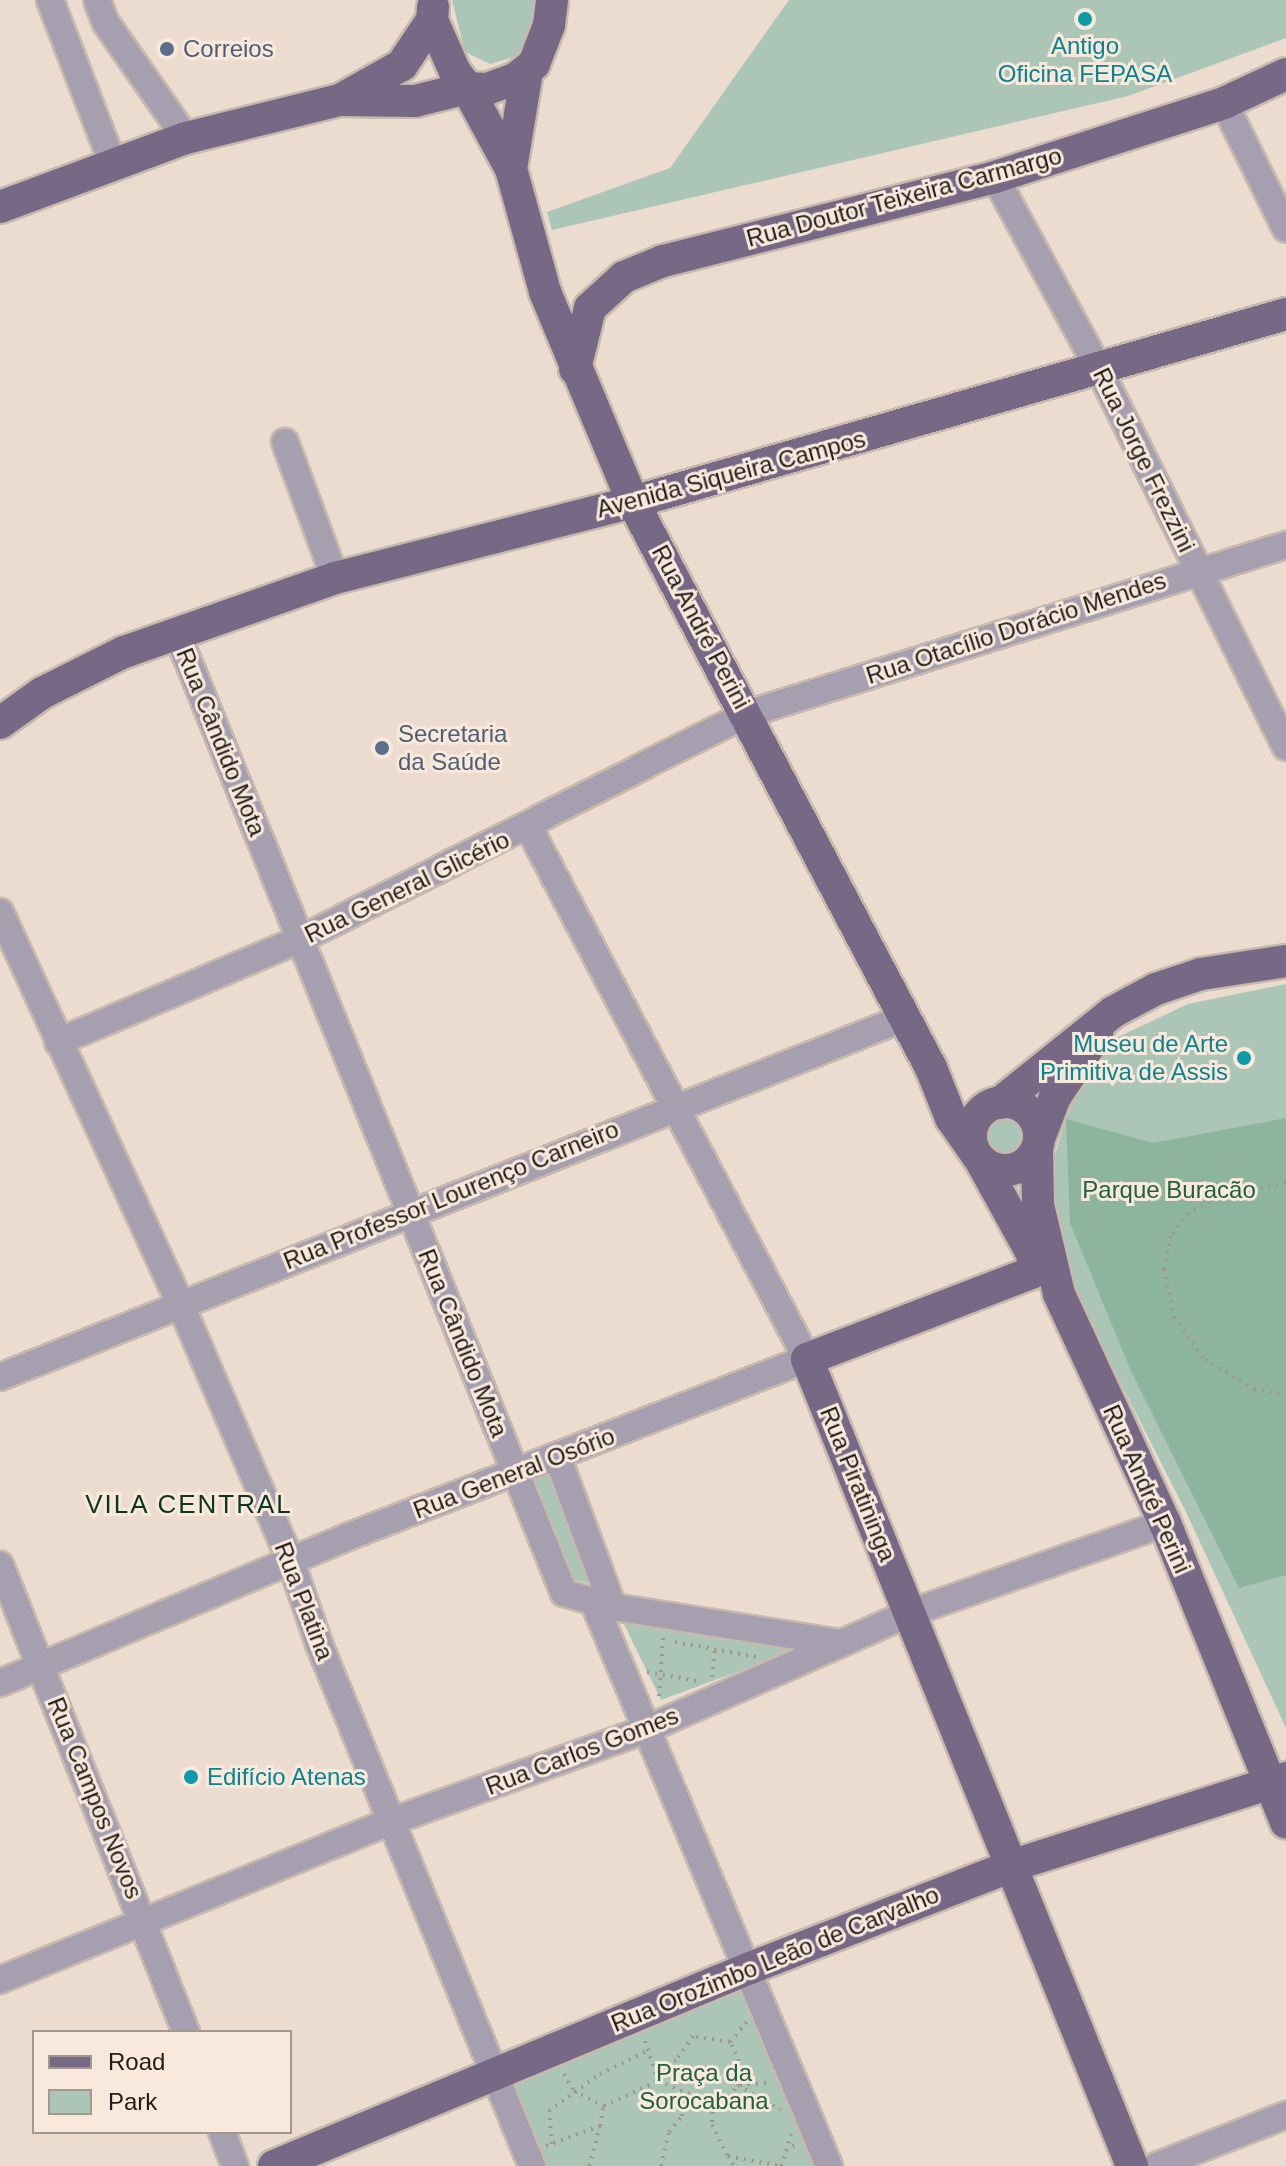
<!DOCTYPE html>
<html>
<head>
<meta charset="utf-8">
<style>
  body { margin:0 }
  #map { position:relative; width:1286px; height:2166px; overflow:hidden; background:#ebdccf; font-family:Arial,sans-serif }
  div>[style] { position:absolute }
  .green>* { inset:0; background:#abc6b6 }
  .round { border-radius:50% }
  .forest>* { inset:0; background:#8db59d }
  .path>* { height:4px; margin-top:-2px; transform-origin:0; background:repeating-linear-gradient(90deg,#a1968c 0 2px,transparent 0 8px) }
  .roads { filter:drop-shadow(2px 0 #c7b9ae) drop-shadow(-2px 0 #c7b9ae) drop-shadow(0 2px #c7b9ae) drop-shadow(0 -2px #c7b9ae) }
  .minor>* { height:26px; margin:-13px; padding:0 13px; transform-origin:13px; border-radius:13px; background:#a69faf }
  .major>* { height:32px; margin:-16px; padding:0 16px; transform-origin:16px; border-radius:16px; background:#776986 }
  .major>.ring { margin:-16px; padding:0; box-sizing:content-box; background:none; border:32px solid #776986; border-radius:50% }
  .dots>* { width:22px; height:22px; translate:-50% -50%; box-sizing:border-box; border:4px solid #f9e9dc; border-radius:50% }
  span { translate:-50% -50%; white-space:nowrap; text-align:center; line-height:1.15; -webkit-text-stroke:6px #f9e9dc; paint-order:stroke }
  .culture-label { font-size:24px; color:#0d838f }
  .right { translate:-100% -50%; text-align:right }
  .left { translate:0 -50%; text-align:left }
  .service-label { font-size:24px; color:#4e5e75 }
  .street-label { font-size:24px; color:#211c18 }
  .park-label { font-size:24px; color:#206142 }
  .neighbourhood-label { font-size:26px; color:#0c3520; letter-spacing:2px }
  .legend { position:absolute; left:32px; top:2030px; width:260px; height:104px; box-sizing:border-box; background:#f9e9dc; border:2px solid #a3978e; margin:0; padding:10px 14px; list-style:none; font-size:24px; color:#211c18 }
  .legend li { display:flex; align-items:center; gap:16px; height:40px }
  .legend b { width:40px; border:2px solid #a3978e }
</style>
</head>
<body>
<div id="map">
  <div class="green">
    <i style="clip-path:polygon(452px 0,541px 0,521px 55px,490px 64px,465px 52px)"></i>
    <i style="clip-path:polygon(789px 0,1286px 0,1286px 38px,1128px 96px,552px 230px,547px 212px,670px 168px)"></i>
    <i style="clip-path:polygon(1286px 984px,1286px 1728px,1186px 1512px,1064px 1271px,1051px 1215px,1051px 1168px,1073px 1094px,1114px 1039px,1188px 1004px)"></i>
    <i class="round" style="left:981px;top:1113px;width:46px;height:46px"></i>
    <i style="clip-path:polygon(545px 1467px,578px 1551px,589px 1583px,568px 1578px,526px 1476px)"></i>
    <i style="clip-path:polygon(623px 1622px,802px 1648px,661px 1700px)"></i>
    <i style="clip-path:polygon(747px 1982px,825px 2166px,541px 2166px,509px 2081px)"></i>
  </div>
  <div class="forest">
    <i style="clip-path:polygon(1286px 1118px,1286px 1575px,1239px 1588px,1131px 1371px,1070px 1223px,1066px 1119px,1153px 1143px)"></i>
  </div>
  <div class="path">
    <i style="left:1286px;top:1183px;width:71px;rotate:167.7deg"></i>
    <i style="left:1217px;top:1198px;width:33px;rotate:153deg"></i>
    <i style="left:1188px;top:1213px;width:29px;rotate:126deg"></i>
    <i style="left:1171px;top:1236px;width:34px;rotate:102deg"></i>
    <i style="left:1164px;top:1269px;width:49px;rotate:78.2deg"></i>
    <i style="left:1174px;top:1317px;width:53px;rotate:54.2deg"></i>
    <i style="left:1205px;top:1360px;width:57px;rotate:30.6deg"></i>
    <i style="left:1254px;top:1389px;width:33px;rotate:12deg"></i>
    <i style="left:675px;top:1642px;width:83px;rotate:10.4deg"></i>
    <i style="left:647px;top:1672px;width:52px;rotate:10deg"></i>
    <i style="left:712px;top:1677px;width:27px;rotate:-84deg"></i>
    <i style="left:659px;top:1696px;width:59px;rotate:-86.1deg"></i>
    <i style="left:730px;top:2042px;width:26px;rotate:-50deg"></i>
    <i style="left:564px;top:2074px;width:20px;rotate:60deg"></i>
    <i style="left:574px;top:2091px;width:34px;rotate:27deg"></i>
    <i style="left:738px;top:2085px;width:49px;rotate:30.8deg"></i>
    <i style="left:740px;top:2085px;width:31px;rotate:-4deg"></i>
    <i style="left:713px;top:2104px;width:17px;rotate:-24deg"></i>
    <i style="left:729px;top:2097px;width:15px;rotate:-53deg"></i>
    <i style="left:738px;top:2085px;width:24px;rotate:-88deg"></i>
    <i style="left:739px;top:2061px;width:21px;rotate:-115deg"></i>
    <i style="left:730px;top:2042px;width:37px;rotate:-171deg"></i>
    <i style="left:693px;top:2036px;width:29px;rotate:125deg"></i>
    <i style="left:676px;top:2060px;width:11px;rotate:158deg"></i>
    <i style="left:666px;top:2064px;width:19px;rotate:115deg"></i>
    <i style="left:658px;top:2081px;width:60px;rotate:22.7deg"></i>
    <i style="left:713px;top:2104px;width:21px;rotate:93deg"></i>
    <i style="left:712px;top:2125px;width:35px;rotate:63deg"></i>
    <i style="left:728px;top:2156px;width:53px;rotate:10.9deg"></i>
    <i style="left:552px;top:2144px;width:33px;rotate:-95deg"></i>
    <i style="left:549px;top:2111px;width:63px;rotate:-36deg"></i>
    <i style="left:600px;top:2074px;width:50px;rotate:-26.1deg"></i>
    <i style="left:546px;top:2146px;width:58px;rotate:-20.3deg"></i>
    <i style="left:600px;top:2126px;width:20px;rotate:-79deg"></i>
    <i style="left:604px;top:2106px;width:60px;rotate:-24.8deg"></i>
    <i style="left:658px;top:2081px;width:45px;rotate:-108deg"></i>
    <i style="left:786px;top:2151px;width:18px;rotate:-74deg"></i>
    <i style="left:728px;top:2156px;width:12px;rotate:59deg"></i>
    <i style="left:589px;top:2166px;width:41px;rotate:-74.6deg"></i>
    <i style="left:661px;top:2166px;width:35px;rotate:-77deg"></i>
    <i style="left:669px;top:2132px;width:21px;rotate:-51deg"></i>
    <i style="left:682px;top:2116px;width:22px;rotate:-82deg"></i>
    <i style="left:781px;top:2166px;width:16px;rotate:-72deg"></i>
    <i style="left:786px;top:2151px;width:14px;rotate:-36deg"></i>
  </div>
  <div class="roads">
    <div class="minor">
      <i style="left:50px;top:0;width:176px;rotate:69deg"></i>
      <i style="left:97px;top:0;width:25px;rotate:69deg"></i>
      <i style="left:106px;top:23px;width:140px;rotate:55.2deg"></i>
      <i style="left:1224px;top:103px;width:140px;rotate:63.8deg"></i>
      <i style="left:995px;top:177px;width:221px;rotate:61.6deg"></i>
      <i style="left:1100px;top:371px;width:419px;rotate:63.7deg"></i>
      <i style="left:285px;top:442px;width:145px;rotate:69.8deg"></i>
      <i style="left:176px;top:631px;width:1037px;rotate:68.03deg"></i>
      <i style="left:564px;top:1593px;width:51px;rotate:15.9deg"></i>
      <i style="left:613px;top:1607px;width:230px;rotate:9deg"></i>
      <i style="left:0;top:912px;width:430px;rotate:65.3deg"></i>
      <i style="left:180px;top:1303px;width:282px;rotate:66.8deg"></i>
      <i style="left:291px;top:1562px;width:87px;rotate:71.1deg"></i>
      <i style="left:319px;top:1644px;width:564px;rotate:67.8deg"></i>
      <i style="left:58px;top:1042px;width:266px;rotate:-23deg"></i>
      <i style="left:303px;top:938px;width:497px;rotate:-26.8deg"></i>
      <i style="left:747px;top:714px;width:565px;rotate:-17.41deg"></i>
      <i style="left:0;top:1377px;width:973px;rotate:-21.66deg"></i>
      <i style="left:557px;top:1456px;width:161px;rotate:69.7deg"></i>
      <i style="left:0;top:1565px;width:503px;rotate:68.28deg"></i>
      <i style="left:594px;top:1603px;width:610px;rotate:67.34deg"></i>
      <i style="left:0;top:1683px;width:380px;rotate:-22.8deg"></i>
      <i style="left:350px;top:1536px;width:490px;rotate:-21.2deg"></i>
      <i style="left:807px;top:1359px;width:599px;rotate:-117.63deg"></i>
      <i style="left:0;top:1980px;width:423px;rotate:-22.1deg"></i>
      <i style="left:392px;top:1821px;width:271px;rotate:-19.8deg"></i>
      <i style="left:647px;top:1729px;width:287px;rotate:-23.8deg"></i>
      <i style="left:910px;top:1613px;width:270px;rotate:-19.4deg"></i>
      <i style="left:222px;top:2132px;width:36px;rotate:69deg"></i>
      <i style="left:1156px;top:2166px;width:140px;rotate:-21.4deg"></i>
    </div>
    <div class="major">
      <i style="left:433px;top:7px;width:13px;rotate:94deg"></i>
      <i style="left:432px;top:20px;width:57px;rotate:66.1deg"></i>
      <i style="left:455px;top:72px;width:20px;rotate:53deg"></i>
      <i style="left:467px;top:88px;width:20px;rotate:3deg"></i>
      <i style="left:487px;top:89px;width:30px;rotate:-20deg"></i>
      <i style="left:515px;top:79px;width:24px;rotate:-38deg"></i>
      <i style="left:534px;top:64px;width:42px;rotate:-69deg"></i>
      <i style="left:549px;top:25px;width:25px;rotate:-83deg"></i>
      <i style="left:340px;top:100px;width:75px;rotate:0.8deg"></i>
      <i style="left:415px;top:101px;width:54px;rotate:-14deg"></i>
      <i style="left:467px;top:88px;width:92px;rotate:61.5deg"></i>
      <i style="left:511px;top:169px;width:128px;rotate:74.5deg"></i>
      <i style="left:545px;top:292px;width:228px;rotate:67.3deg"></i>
      <i style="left:633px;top:502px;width:640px;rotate:62.23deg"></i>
      <i style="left:931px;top:1068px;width:54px;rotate:68.2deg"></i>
      <i style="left:951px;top:1118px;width:39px;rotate:55deg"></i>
      <i style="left:511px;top:169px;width:99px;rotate:-80.7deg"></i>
      <i style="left:0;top:207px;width:198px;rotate:-20.4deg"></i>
      <i style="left:186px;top:138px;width:159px;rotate:-13.9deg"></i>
      <i style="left:340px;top:100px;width:71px;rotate:-29.4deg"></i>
      <i style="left:402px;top:65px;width:54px;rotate:-56.3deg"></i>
      <i style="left:575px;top:369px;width:63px;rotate:-76.2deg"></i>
      <i style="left:590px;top:308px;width:46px;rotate:-42.4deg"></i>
      <i style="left:624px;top:277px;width:42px;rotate:-22.3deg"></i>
      <i style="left:663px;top:261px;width:342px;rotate:-14.2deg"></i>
      <i style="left:995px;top:177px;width:241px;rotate:-17.9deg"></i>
      <i style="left:1224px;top:103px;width:68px;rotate:-25.1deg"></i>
      <i style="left:0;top:723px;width:52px;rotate:-35.5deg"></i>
      <i style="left:42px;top:693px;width:92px;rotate:-26.6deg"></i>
      <i style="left:124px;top:652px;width:224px;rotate:-19.3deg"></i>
      <i style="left:335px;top:578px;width:308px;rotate:-14.3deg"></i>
      <i style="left:633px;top:502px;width:680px;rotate:-16.06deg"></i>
      <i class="ring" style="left:971px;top:1102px;width:36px;height:36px"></i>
      <i style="left:1000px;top:1103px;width:145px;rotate:-38.8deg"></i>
      <i style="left:1113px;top:1012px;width:49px;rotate:-28.1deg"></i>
      <i style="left:1156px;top:989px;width:47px;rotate:-18.4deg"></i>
      <i style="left:1201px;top:974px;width:86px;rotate:-8.7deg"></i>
      <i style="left:1040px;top:1136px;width:42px;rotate:-69deg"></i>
      <i style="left:1055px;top:1097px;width:76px;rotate:-56.3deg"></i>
      <i style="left:1037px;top:1149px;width:56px;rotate:89deg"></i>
      <i style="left:1038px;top:1205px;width:91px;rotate:76.7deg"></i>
      <i style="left:1059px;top:1294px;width:252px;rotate:65.2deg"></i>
      <i style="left:1165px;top:1523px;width:323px;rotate:68deg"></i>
      <i style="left:981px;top:1161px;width:102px;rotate:61.2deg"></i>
      <i style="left:1030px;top:1250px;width:15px;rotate:70deg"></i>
      <i style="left:1035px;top:1264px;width:10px;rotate:114deg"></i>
      <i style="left:1031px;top:1273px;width:240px;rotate:159deg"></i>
      <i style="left:807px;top:1359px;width:870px;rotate:68.06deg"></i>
      <i style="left:274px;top:2166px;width:516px;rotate:-22.59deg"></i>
      <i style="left:750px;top:1968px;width:280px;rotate:-21.3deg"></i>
      <i style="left:1011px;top:1866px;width:289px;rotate:-17.7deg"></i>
    </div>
  </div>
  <div class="dots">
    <i style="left:1085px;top:19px;background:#0f9aa8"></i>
    <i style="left:167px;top:49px;background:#5c6f8a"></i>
    <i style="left:382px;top:748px;background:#5c6f8a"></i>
    <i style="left:1244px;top:1058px;background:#0f9aa8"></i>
    <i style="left:191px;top:1777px;background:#0f9aa8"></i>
  </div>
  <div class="culture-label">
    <span style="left:1085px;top:60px">Antigo<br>Oficina FEPASA</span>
    <span class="right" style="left:1228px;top:1058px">Museu de Arte<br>Primitiva de Assis</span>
    <span class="left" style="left:207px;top:1777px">Edifício Atenas</span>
  </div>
  <div class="service-label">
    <span class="left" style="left:183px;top:49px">Correios</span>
    <span class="left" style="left:398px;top:748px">Secretaria<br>da Saúde</span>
  </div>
  <div class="street-label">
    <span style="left:904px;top:197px;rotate:-15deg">Rua Doutor Teixeira Carmargo</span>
    <span style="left:1144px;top:460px;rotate:64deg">Rua Jorge Frezzini</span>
    <span style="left:731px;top:474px;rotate:-15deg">Avenida Siqueira Campos</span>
    <span style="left:701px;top:627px;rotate:62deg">Rua André Perini</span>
    <span style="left:1016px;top:628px;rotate:-18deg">Rua Otacílio Dorácio Mendes</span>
    <span style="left:221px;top:742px;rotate:68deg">Rua Cândido Mota</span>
    <span style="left:407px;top:887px;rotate:-26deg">Rua General Glicério</span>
    <span style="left:451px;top:1195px;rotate:-22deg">Rua Professor Lourenço Carneiro</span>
    <span style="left:463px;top:1343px;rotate:68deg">Rua Cândido Mota</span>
    <span style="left:514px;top:1473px;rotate:-21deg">Rua General Osório</span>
    <span style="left:858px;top:1484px;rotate:68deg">Rua Piratininga</span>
    <span style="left:1147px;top:1489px;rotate:66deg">Rua André Perini</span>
    <span style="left:304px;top:1601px;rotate:69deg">Rua Platina</span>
    <span style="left:582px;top:1751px;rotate:-21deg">Rua Carlos Gomes</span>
    <span style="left:95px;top:1798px;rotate:68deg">Rua Campos Novos</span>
    <span style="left:775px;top:1959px;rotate:-22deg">Rua Orozimbo Leão de Carvalho</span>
  </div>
  <div class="park-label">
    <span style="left:1169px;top:1190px">Parque Buracão</span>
    <span style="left:704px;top:2087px">Praça da<br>Sorocabana</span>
  </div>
  <div class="neighbourhood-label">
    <span style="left:189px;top:1505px">VILA CENTRAL</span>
  </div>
  <ul class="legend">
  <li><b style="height:10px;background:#776986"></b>Road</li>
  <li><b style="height:22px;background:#abc6b6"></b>Park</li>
  </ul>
</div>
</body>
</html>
